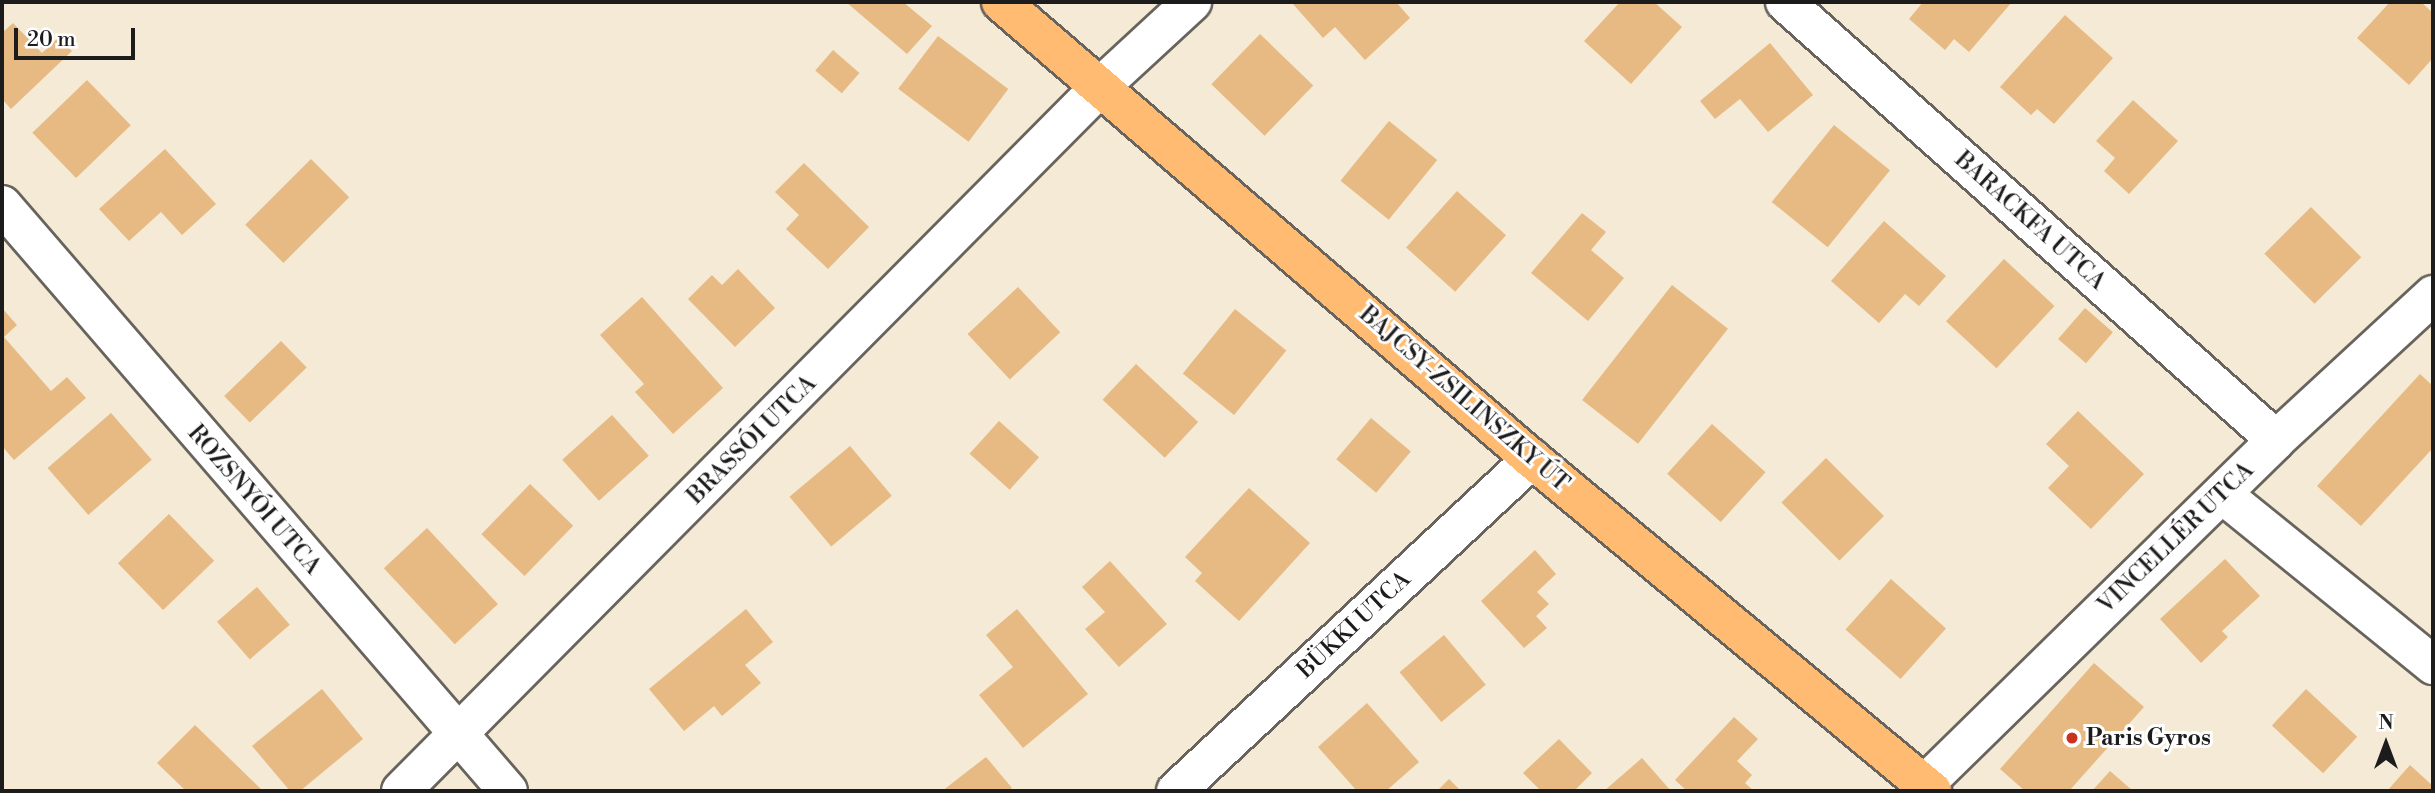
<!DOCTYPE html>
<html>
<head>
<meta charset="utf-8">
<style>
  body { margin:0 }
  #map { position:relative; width:2435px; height:793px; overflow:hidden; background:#f4ead5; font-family:"Libre Bodoni",serif }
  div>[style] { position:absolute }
  .building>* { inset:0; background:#e7ba84; transform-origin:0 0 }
  .roads { filter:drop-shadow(2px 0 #68645d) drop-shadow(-2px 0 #68645d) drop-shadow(0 2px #68645d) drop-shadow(0 -2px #68645d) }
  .minor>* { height:38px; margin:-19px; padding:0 19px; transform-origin:19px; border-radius:19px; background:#fff }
  .major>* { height:38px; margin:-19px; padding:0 19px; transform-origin:19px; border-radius:19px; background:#febb71 }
  .dots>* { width:19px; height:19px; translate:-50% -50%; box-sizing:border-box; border:4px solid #fff; border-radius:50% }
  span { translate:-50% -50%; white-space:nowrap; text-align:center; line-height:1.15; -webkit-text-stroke:6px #fff; paint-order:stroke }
  .street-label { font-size:23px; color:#1c1c1c }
  .poi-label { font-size:23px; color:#1c1c1c; font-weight:700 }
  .left { translate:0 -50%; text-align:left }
  .frame { position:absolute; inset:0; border:4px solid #1c1c1c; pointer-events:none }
  .north { position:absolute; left:2351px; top:709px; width:70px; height:70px; -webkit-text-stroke:5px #fff; paint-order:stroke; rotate:0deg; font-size:19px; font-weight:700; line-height:28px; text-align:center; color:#1c1c1c }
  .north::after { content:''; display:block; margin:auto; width:24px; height:32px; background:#1c1c1c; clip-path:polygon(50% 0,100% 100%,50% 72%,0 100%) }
  .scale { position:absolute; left:14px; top:28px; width:121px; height:32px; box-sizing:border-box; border:4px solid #1c1c1c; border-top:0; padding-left:9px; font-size:21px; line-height:24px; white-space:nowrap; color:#1c1c1c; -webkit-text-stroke:5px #fff; paint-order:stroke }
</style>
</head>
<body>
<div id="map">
  <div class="building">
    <i style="clip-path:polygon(846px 2px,903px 2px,932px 26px,907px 54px)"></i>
    <i style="clip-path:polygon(1295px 2px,1396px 2px,1410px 18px,1365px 60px,1335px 27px,1323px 38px,1293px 4px)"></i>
    <i style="clip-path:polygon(1620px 2px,1654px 2px,1682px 27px,1631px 84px,1584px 41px)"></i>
    <i style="clip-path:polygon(1923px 2px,2012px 2px,1969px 52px,1954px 39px,1945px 50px,1909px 19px)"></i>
    <i style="clip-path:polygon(2390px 2px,2421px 2px,2433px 13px,2433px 58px,2409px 85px,2357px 38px)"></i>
    <i style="clip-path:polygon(2065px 15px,2113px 58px,2054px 124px,2037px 109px,2031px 115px,2000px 87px)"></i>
    <i style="clip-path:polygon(13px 23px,42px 53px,58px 38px,72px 51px,11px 109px,2px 99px,2px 33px)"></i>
    <i style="left:1260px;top:34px;width:74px;height:70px;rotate:44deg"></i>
    <i style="left:938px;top:36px;width:88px;height:66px;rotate:37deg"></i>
    <i style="clip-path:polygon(1770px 43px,1813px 95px,1768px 132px,1740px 99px,1715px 119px,1700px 101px)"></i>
    <i style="left:833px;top:50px;width:35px;height:27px;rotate:41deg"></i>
    <i style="left:87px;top:80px;width:63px;height:76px;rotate:46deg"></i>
    <i style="clip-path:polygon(2133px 100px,2178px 141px,2129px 194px,2104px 171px,2115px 158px,2096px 141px)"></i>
    <i style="left:1389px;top:121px;width:62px;height:77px;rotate:39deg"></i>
    <i style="left:1834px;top:125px;width:72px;height:99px;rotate:39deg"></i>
    <i style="clip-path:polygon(165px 149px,216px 204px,182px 235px,161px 212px,129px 241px,99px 209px)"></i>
    <i style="left:311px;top:159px;width:54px;height:93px;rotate:45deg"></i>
    <i style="clip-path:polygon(804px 163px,869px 227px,828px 269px,786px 229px,799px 215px,775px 192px)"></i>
    <i style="left:1457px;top:191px;width:66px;height:76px;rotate:42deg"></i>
    <i style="left:2311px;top:207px;width:71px;height:66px;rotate:45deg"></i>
    <i style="clip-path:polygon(1582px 213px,1606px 232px,1591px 250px,1624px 278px,1588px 321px,1531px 273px)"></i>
    <i style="clip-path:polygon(1884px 221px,1946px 276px,1919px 306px,1905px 294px,1879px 323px,1831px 281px)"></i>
    <i style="left:2004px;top:259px;width:69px;height:85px;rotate:43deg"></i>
    <i style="clip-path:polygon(738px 269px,775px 308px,735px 347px,688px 299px,712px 275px,722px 285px)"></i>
    <i style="left:1672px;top:285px;width:71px;height:146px;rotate:38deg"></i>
    <i style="left:1018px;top:287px;width:62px;height:69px;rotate:47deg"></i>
    <i style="clip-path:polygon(642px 297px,723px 388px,673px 434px,635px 392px,644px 384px,600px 335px)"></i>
    <i style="clip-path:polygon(2px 308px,17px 325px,4px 337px,51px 391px,67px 377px,86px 398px,14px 460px,2px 446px)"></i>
    <i style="left:2085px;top:308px;width:37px;height:41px;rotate:41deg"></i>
    <i style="left:1235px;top:309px;width:66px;height:83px;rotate:39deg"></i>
    <i style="left:281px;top:341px;width:37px;height:79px;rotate:46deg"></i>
    <i style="left:1136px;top:364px;width:85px;height:49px;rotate:43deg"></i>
    <i style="clip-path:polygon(2420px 374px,2433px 386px,2433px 448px,2361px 526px,2317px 486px)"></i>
    <i style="clip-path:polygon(2078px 411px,2144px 474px,2091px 529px,2048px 488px,2069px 466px,2046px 444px)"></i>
    <i style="left:111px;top:413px;width:62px;height:84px;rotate:49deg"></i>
    <i style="left:612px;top:415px;width:55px;height:67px;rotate:48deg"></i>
    <i style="left:1371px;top:418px;width:52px;height:54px;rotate:40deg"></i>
    <i style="left:999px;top:421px;width:54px;height:44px;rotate:42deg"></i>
    <i style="left:1712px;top:424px;width:72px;height:67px;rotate:42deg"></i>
    <i style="left:850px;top:446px;width:65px;height:79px;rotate:50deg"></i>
    <i style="left:1826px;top:458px;width:82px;height:63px;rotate:45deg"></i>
    <i style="left:530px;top:484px;width:60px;height:70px;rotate:44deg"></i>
    <i style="clip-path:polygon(1249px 488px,1310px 543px,1239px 621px,1195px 581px,1202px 573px,1185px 557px)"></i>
    <i style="left:169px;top:514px;width:65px;height:71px;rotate:46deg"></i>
    <i style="left:427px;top:528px;width:104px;height:59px;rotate:47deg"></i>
    <i style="clip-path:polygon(1535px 550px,1556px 574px,1537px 592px,1549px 604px,1536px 616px,1547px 628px,1524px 648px,1481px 601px)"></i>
    <i style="clip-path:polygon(2225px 559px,2260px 596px,2222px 631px,2228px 637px,2201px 663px,2160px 619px)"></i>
    <i style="clip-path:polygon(1110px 561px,1167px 624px,1119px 667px,1085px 629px,1105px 612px,1082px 587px)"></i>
    <i style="left:1891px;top:579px;width:74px;height:68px;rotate:42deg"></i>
    <i style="left:257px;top:587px;width:50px;height:53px;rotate:49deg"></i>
    <i style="clip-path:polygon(746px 609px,773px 642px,745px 665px,761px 683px,722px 716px,714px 706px,684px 731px,649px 689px)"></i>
    <i style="clip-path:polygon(1017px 609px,1088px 694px,1023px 748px,979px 695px,1013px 667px,986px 635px)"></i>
    <i style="left:1444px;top:635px;width:65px;height:58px;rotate:50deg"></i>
    <i style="clip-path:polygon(2094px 663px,2144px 707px,2069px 791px,2025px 791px,2000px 769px)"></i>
    <i style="clip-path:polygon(322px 689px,363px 739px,300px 791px,290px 791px,252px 746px)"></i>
    <i style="left:2306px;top:689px;width:70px;height:50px;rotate:43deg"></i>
    <i style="clip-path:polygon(1367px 703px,1419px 762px,1386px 791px,1357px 791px,1318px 747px)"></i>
    <i style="clip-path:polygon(1734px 717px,1758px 739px,1737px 761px,1752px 775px,1745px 783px,1754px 791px,1687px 791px,1675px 780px)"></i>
    <i style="clip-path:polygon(195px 725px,263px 791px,186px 791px,157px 763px)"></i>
    <i style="clip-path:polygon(1559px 739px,1592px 773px,1574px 791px,1541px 791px,1523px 773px)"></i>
    <i style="clip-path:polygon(986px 757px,1012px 788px,1008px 791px,942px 791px)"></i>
    <i style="clip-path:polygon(1642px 758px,1671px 791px,1604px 791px)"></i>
    <i style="clip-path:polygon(2410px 765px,2433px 786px,2433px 791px,2387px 791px)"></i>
    <i style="clip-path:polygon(2110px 771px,2133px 791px,2092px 791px)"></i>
    <i style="clip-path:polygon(1449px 779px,1461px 791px,1437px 791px)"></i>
  </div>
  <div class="roads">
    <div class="minor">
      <i style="left:1785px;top:2px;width:658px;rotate:41.73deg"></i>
      <i style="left:2px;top:205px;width:774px;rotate:49.19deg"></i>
      <i style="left:2222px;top:494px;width:272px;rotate:39deg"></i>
      <i style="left:1924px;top:785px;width:493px;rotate:-44.4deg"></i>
      <i style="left:2276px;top:440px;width:214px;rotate:-42.7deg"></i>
      <i style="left:401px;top:791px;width:993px;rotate:-45.2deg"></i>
      <i style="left:1101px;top:86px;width:124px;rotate:-42.7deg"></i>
      <i style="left:1176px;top:791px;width:487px;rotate:-43deg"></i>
    </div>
    <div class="major">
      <i style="left:1001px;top:2px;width:701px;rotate:40.72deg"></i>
      <i style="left:1532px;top:459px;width:520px;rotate:39.69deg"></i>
    </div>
  </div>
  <div class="dots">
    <i style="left:2072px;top:738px;background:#c8321e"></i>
  </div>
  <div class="street-label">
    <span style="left:2030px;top:221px;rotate:42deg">BARACKFA UTCA</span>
    <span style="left:1464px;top:399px;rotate:41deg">BAJCSY-ZSILINSZKY ÚT</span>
    <span style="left:752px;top:440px;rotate:-45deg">BRASSÓI UTCA</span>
    <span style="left:254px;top:500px;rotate:49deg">ROZSNYÓI UTCA</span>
    <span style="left:2176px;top:538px;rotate:-44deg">VINCELLÉR UTCA</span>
    <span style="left:1354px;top:625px;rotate:-43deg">BÜKKI UTCA</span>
  </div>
  <div class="poi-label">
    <span class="left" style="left:2086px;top:738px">Paris Gyros</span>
  </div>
  <div class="frame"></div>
  <div class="north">N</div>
  <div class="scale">20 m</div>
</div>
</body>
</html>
